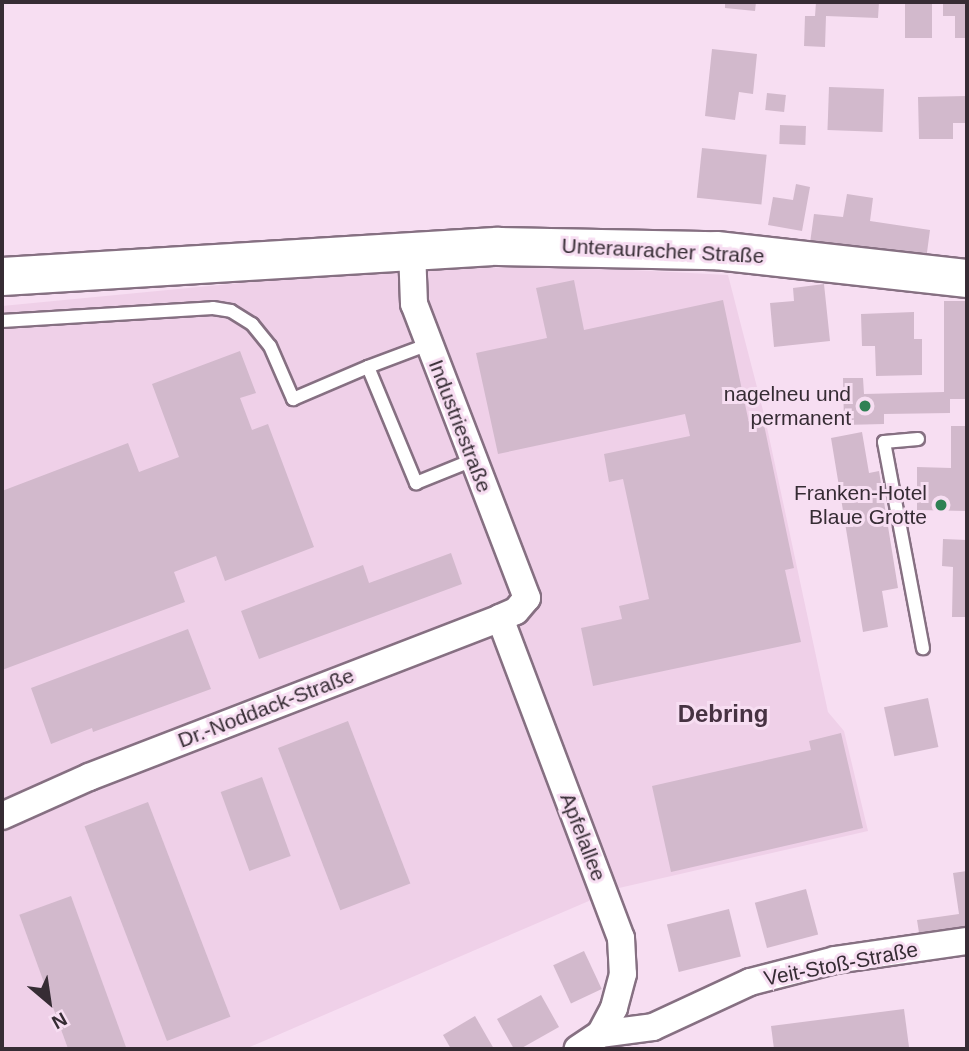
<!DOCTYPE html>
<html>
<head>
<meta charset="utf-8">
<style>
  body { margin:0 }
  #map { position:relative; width:969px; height:1051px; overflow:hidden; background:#f7def2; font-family:Arial,sans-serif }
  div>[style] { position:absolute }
  .built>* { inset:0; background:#efd0e8 }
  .building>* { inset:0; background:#d2b9cc; transform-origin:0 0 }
  .roads { filter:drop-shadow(2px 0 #867082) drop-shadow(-2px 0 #867082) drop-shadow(0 2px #867082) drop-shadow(0 -2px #867082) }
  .lane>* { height:12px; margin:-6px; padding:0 6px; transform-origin:6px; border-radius:6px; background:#fff }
  .street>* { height:26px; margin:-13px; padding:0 13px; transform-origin:13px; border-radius:13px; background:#fff }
  .secondary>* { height:37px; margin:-18.5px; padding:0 18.5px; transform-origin:18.5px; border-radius:18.5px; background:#fff }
  .dots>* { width:19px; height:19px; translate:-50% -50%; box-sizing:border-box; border:4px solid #f7def2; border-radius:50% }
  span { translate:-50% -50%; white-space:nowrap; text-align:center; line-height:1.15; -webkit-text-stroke:6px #f7def2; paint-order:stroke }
  .street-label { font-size:21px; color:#362c34 }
  .poi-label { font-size:21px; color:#362c34 }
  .right { translate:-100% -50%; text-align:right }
  .quarter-label { font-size:24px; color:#463242; font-weight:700 }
  .frame { position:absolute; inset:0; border:4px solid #362c34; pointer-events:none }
  .north { position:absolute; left:14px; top:967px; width:70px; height:70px; -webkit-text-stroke:5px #f7def2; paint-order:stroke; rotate:151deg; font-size:19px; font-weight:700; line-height:28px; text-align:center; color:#362c34 }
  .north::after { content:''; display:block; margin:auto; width:24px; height:32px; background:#362c34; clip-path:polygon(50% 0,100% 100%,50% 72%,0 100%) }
</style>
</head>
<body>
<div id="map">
  <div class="built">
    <i style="clip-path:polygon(555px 266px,728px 275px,765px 418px,828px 712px,844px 731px,868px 831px,619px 888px,245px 1049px,2px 1049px,2px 306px,365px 271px)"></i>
  </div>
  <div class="building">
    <i style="clip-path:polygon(725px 2px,756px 2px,755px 11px,725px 8px)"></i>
    <i style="clip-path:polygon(816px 2px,879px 2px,878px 18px,826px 16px,825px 47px,804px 46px,805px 16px,815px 16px)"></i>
    <i style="left:905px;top:2px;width:27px;height:36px"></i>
    <i style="clip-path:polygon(943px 2px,967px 2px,967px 38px,955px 38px,955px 16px,943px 16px)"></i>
    <i style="clip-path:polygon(712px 49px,757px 54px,753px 94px,739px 92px,735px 120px,705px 116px)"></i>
    <i style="left:829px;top:87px;width:55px;height:43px;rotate:2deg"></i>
    <i style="left:767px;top:93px;width:19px;height:17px;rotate:6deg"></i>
    <i style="clip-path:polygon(967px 96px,967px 123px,953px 123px,953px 139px,919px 139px,918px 97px)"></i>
    <i style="left:780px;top:125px;width:26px;height:19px;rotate:2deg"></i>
    <i style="left:702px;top:148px;width:65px;height:50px;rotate:6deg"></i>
    <i style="clip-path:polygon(796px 184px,810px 187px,802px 231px,768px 225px,773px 197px,793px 200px)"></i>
    <i style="clip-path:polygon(847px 194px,873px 198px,870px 221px,930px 230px,926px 260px,810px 243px,814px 214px,843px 217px)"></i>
    <i style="clip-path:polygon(574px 280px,584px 330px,723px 300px,749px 423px,763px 420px,794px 568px,785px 570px,801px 642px,593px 686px,581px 628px,622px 619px,619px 606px,649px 599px,623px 479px,609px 482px,604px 454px,690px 436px,685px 414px,498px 454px,476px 353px,547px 338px,536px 288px)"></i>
    <i style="clip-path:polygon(824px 284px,830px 341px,774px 347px,770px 303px,794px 301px,793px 288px)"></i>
    <i style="clip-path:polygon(944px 301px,967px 301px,967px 399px,950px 399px,950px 413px,884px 414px,884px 424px,844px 425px,843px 378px,863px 378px,864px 394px,944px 392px)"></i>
    <i style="clip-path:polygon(914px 312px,914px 339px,922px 339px,922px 375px,876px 376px,875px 346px,862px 346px,861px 314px)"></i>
    <i style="clip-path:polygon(240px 351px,256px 393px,240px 398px,252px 430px,268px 424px,314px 547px,225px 581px,216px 556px,174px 572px,185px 602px,2px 670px,2px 491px,128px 443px,139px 472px,179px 457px,152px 384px)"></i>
    <i style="clip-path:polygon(951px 426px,967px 426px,967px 511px,917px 510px,917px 467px,951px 468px)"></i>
    <i style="clip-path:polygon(862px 432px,869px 473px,879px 471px,898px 588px,882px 591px,888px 627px,863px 632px,831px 438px)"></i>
    <i style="clip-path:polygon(943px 539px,967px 540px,967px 617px,952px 617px,953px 567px,942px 566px)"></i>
    <i style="clip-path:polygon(451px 553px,462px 584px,259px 659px,241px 611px,363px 565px,369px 583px)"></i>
    <i style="clip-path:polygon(188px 629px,211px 689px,93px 732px,92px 728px,51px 744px,31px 688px)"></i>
    <i style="left:928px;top:698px;width:50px;height:45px;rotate:78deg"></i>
    <i style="left:348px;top:721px;width:174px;height:75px;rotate:69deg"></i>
    <i style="clip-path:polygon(841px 733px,863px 828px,671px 872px,652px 786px,811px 750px,809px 741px)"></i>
    <i style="left:262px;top:777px;width:84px;height:44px;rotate:70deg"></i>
    <i style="left:148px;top:802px;width:230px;height:68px;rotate:69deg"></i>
    <i style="clip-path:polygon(967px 871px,967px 932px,920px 939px,917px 920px,959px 914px,953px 873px)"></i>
    <i style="left:806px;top:889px;width:47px;height:53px;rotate:75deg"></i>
    <i style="left:71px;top:896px;width:163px;height:55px;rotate:70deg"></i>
    <i style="left:729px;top:909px;width:49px;height:64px;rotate:76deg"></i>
    <i style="left:584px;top:951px;width:42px;height:34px;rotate:65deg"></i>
    <i style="clip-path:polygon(541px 995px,559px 1027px,520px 1049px,514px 1049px,497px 1019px)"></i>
    <i style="clip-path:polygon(904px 1009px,909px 1047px,774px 1049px,771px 1026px)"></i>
    <i style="clip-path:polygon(475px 1016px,494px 1049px,451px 1049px,443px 1035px)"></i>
  </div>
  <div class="roads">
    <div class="lane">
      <i style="left:2px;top:321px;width:211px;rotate:-3.5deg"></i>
      <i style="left:213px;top:308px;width:18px;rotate:9deg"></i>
      <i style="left:231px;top:311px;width:25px;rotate:32deg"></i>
      <i style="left:252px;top:324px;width:28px;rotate:51deg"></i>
      <i style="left:270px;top:346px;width:58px;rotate:66.5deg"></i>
      <i style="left:293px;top:399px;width:82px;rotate:-23.1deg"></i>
      <i style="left:429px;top:344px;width:65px;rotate:159.3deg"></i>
      <i style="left:368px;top:367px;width:126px;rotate:67.5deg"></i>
      <i style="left:416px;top:483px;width:61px;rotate:-22deg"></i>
      <i style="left:918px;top:439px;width:34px;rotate:175deg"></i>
      <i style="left:884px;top:442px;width:210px;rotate:79.3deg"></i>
    </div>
    <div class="street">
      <i style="left:500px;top:618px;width:342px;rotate:69.3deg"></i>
      <i style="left:621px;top:938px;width:36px;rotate:87deg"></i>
      <i style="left:623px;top:974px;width:35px;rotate:105deg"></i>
      <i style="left:614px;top:1008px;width:30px;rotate:118deg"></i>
      <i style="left:600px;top:1034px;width:27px;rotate:146deg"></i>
      <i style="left:2px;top:816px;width:95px;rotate:-24.1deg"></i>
      <i style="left:89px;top:777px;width:441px;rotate:-21.1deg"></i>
      <i style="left:500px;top:618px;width:17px;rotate:-24deg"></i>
      <i style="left:516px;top:611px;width:17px;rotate:-50deg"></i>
      <i style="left:527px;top:598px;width:315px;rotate:-111deg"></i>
      <i style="left:414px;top:304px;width:55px;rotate:-92.1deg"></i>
      <i style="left:600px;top:1034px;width:53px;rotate:-7.5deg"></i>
      <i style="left:653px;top:1027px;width:107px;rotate:-24.9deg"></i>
      <i style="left:750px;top:982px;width:88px;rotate:-14.5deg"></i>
      <i style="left:835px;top:960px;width:133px;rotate:-8.2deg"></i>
    </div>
    <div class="secondary">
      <i style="left:2px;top:276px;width:497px;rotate:-3.5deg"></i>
      <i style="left:498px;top:246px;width:218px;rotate:1.1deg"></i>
      <i style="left:716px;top:250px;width:253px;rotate:6.4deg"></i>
    </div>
  </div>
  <div class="dots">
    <i style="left:865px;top:406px;background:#2e8154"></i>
    <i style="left:941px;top:505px;background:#2e8154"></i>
  </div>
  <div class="street-label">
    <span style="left:663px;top:251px;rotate:3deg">Unterauracher Straße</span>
    <span style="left:460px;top:426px;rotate:69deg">Industriestraße</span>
    <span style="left:266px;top:708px;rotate:-21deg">Dr.-Noddack-Straße</span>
    <span style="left:583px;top:837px;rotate:69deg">Apfelallee</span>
    <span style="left:841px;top:964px;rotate:-11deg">Veit-Stoß-Straße</span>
  </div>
  <div class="poi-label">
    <span class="right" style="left:851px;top:406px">nagelneu und<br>permanent</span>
    <span class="right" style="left:927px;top:505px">Franken-Hotel<br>Blaue Grotte</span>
  </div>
  <div class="quarter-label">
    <span style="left:723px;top:714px">Debring</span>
  </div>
  <div class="frame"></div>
  <div class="north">N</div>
</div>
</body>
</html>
